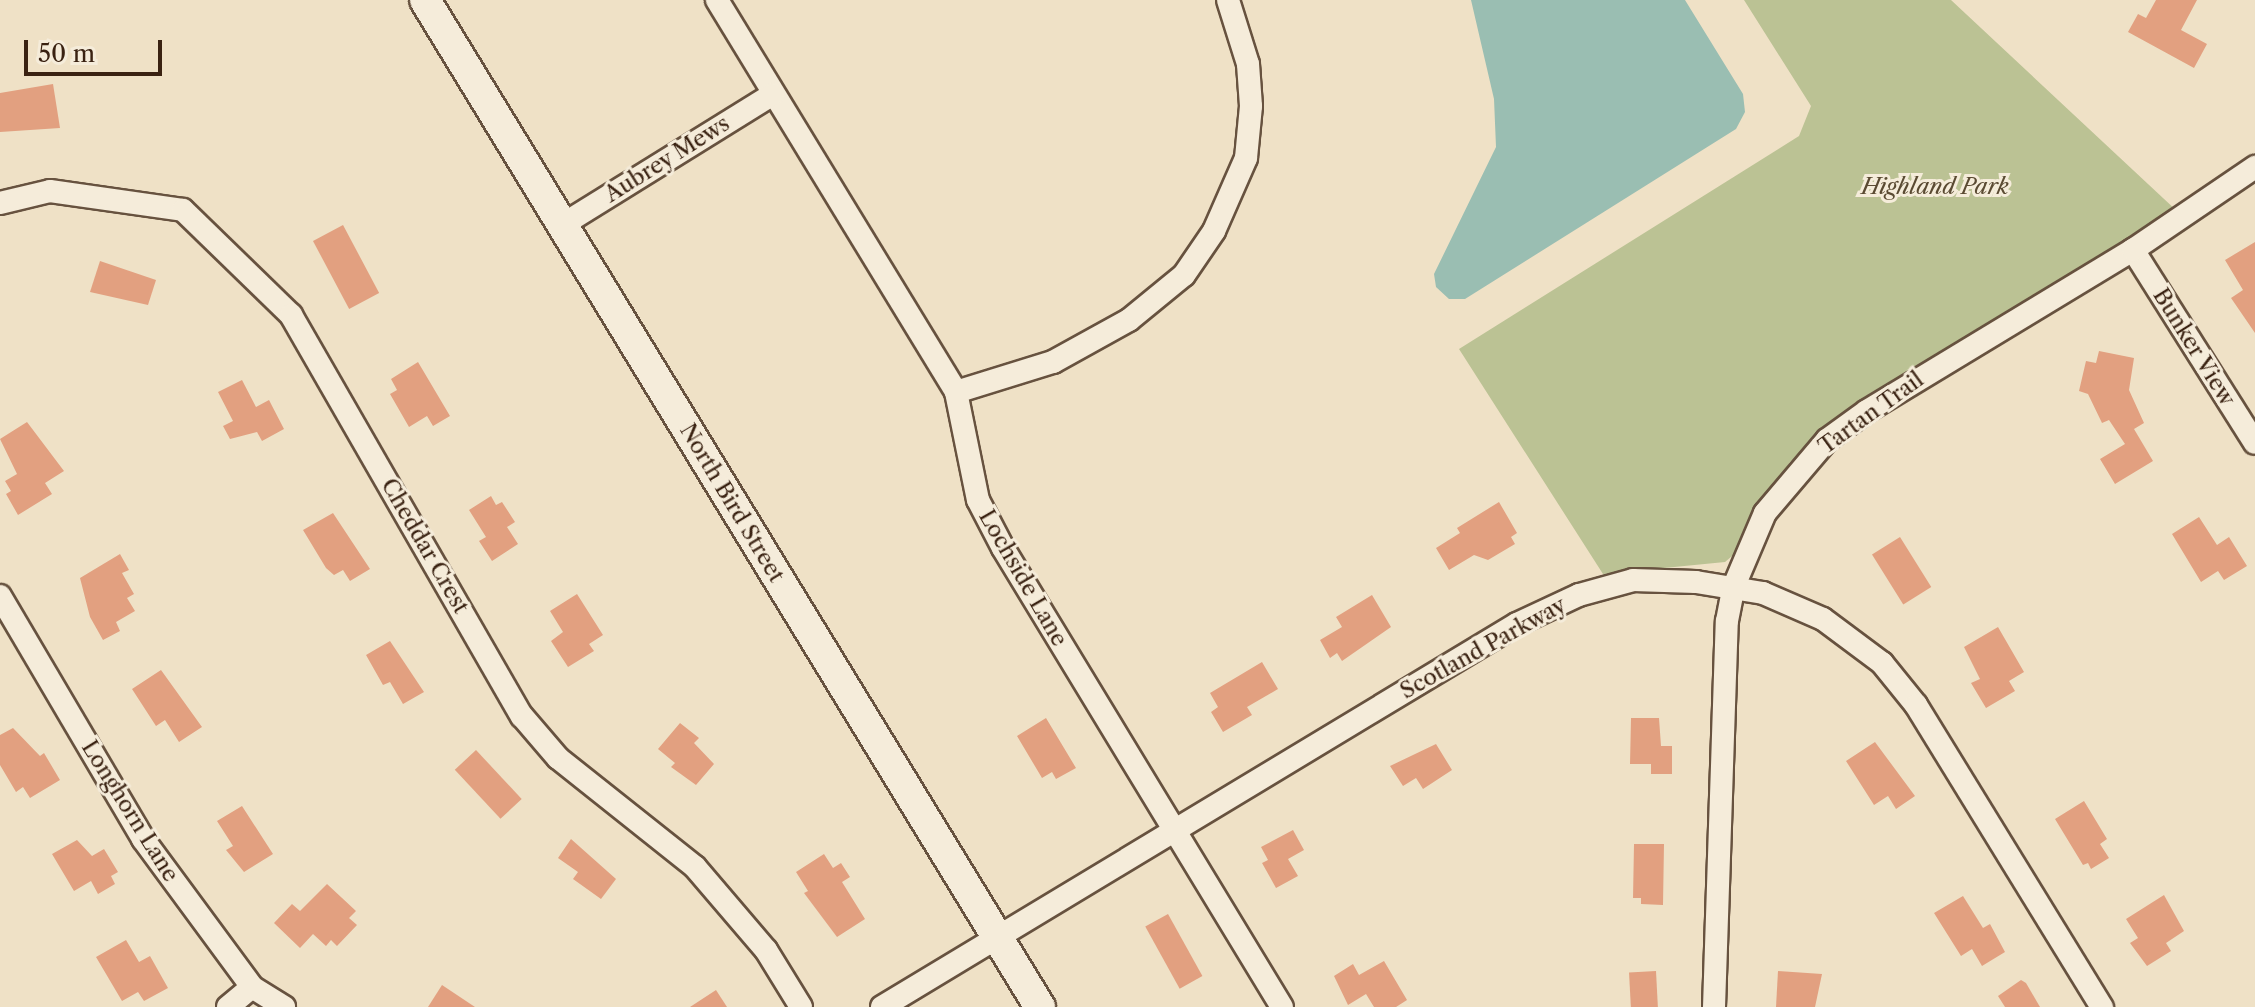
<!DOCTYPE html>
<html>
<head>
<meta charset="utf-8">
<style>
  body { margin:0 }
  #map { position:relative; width:2255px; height:1007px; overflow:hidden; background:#efe1c6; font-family:"Libre Caslon Text",serif }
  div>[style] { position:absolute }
  .green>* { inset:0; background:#bbc294 }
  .water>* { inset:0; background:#9abeb2 }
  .building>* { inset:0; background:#e2a080; transform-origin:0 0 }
  .roads { filter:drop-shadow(2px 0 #67523f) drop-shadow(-2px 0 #67523f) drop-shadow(0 2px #67523f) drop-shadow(0 -2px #67523f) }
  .street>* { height:22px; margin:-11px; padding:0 11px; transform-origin:11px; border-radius:11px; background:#f5ecda }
  .secondary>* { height:30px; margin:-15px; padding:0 15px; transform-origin:15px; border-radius:15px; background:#f5ecda }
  span { translate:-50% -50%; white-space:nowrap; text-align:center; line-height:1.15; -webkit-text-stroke:6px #f5ecda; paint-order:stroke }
  .street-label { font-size:22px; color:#3a2212 }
  .park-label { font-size:22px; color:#5a4a32; font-style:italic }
  .scale { position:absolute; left:24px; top:40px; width:138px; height:36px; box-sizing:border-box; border:4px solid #3a2212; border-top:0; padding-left:10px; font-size:24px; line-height:28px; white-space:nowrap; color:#3a2212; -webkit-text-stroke:6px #f5ecda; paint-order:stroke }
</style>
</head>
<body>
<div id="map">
  <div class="green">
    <i style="clip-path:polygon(1744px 0,1951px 0,2178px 212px,1853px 408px,1790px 462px,1738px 551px,1725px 562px,1603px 574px,1459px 349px,1799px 136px,1811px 106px)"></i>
  </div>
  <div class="water">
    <i style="clip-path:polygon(1471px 0,1685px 0,1743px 94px,1745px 112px,1736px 129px,1465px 299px,1449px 299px,1436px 287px,1434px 274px,1496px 147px,1494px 99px)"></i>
  </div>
  <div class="building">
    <i style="clip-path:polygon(2156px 0,2197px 0,2181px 30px,2207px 44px,2194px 68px,2128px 32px,2138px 14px,2146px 18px)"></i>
    <i style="clip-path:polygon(53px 84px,60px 128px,0 132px,0 93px)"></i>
    <i style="left:343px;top:225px;width:77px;height:34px;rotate:62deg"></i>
    <i style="clip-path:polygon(2255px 242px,2255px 333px,2231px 298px,2243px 290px,2225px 260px)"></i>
    <i style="clip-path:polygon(100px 261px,156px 280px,148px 305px,90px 292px)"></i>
    <i style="clip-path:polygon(2099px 351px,2134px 358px,2129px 390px,2144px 423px,2134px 429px,2153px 461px,2115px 484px,2100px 459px,2125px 444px,2109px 420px,2102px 423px,2088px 394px,2079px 391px,2086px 361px,2096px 363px)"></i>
    <i style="clip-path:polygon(418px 362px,450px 416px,433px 426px,427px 416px,409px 427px,390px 394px,397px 390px,391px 379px)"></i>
    <i style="clip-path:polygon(242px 380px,256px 407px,269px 400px,284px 429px,262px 441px,257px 432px,230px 439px,223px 426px,233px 421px,218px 392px)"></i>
    <i style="clip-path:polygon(27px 422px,64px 471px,45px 483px,52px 494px,18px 515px,6px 494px,11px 491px,5px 481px,17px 474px,0 439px)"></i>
    <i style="clip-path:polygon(491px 496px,496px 505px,502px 502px,515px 522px,507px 527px,518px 544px,492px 561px,479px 541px,486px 537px,469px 510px)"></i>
    <i style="clip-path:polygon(1499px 502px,1517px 533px,1511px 537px,1515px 544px,1488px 560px,1474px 555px,1449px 570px,1436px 548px,1460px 533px,1457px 528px)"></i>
    <i style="clip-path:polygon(333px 513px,370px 569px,350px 581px,343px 570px,334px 575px,326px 568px,303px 530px)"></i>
    <i style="clip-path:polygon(2199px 517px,2217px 545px,2229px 537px,2247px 566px,2224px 580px,2218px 571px,2201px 582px,2172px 534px)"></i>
    <i style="left:1900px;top:537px;width:59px;height:33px;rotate:58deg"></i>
    <i style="clip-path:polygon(120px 554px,129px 570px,122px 573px,134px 594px,127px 598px,135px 611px,116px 622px,120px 631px,103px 640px,90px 617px,80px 578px)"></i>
    <i style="clip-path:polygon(577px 594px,603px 635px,589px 644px,594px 651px,568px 667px,551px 641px,563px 632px,550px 611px)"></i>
    <i style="clip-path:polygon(1372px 595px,1391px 627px,1342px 661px,1337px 653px,1330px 658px,1320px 640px,1342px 627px,1336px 617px)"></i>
    <i style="clip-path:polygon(1998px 627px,2024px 672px,2009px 681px,2015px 691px,1986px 708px,1971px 683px,1980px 679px,1964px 647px)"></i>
    <i style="clip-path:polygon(390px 641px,424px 692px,403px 704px,390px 682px,383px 685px,366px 655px)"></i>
    <i style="clip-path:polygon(1262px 662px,1278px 689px,1247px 707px,1252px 715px,1223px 732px,1211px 712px,1218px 707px,1210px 693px)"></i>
    <i style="clip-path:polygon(161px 670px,202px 727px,179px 742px,165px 720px,156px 726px,132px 689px)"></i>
    <i style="clip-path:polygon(1046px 718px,1076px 768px,1056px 779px,1052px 772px,1042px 778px,1017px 736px)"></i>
    <i style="clip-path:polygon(1631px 718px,1659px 718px,1661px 746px,1672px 746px,1672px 774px,1651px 774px,1651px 764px,1630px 764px)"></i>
    <i style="clip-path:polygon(680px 723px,699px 738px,694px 743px,714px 764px,696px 785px,671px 767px,675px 763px,658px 749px)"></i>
    <i style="clip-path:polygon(13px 728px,40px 756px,44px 753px,60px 780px,30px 798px,23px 787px,16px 792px,0 765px,0 735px)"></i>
    <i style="clip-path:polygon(1875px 742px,1915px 796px,1896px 809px,1888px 796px,1874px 805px,1846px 761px)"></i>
    <i style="clip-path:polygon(1436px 744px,1452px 770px,1423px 789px,1416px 778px,1403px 786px,1390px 766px)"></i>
    <i style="left:476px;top:750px;width:67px;height:29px;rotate:47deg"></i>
    <i style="clip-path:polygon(2084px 801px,2107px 839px,2100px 844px,2109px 858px,2091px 869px,2088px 863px,2083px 865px,2055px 819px)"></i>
    <i style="clip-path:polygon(242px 806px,273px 854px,244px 872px,226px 850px,233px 846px,217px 821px)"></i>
    <i style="clip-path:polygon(1293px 830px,1304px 850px,1288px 859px,1298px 876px,1276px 888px,1262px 863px,1268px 860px,1261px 847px)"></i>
    <i style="clip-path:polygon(571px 839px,616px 879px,601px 899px,573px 879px,578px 872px,558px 858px)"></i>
    <i style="clip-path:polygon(77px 840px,92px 856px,104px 849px,118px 872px,111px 876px,115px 884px,98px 894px,91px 881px,74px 891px,52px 854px)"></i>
    <i style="clip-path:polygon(1634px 844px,1664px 844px,1663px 905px,1641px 904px,1641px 898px,1633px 898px)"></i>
    <i style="clip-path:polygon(824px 854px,833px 868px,841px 863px,850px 877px,842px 882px,865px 919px,837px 937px,804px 893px,808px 891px,796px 872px)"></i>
    <i style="clip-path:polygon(327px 884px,356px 911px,349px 918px,357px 925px,337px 946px,331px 940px,326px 946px,313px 934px,300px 948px,274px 923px,292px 904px,300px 911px)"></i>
    <i style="clip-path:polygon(2164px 895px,2184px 931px,2166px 943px,2171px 951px,2147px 966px,2130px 943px,2138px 938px,2126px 919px)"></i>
    <i style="clip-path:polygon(1963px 896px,1983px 928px,1990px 924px,2005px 952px,1982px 966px,1972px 949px,1961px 956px,1934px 913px)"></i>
    <i style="left:1168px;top:914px;width:71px;height:26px;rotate:61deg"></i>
    <i style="clip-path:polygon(126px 940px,139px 962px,150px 956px,168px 988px,144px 1001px,138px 992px,122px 1001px,96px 957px)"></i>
    <i style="clip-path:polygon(1384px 961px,1407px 1000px,1396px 1007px,1374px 1007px,1366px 994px,1348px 1005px,1334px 976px,1353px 964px,1359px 975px)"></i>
    <i style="left:1656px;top:971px;width:36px;height:27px;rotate:87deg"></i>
    <i style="clip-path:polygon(1778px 971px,1822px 974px,1815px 1007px,1776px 1007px)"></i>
    <i style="clip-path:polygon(2021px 980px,2026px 983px,2040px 1007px,2005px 1007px,1998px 996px)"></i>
    <i style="clip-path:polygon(442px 985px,475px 1007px,428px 1007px)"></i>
    <i style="clip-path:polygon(716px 990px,727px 1007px,690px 1007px)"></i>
  </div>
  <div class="roads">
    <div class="street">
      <i style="left:717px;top:0;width:459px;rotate:58.6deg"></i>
      <i style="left:956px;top:392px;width:110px;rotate:78.5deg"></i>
      <i style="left:978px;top:500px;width:54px;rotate:62.5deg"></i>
      <i style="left:1003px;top:548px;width:537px;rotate:58.71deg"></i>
      <i style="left:0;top:203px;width:51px;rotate:-13.5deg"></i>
      <i style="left:50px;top:191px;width:134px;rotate:8.1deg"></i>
      <i style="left:183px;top:210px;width:151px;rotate:44.2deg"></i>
      <i style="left:291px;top:315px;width:463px;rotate:60.1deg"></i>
      <i style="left:522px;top:716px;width:55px;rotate:49.4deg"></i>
      <i style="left:558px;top:758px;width:175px;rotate:38.5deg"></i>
      <i style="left:695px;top:867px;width:109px;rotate:49.5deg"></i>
      <i style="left:766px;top:950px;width:67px;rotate:58.4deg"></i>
      <i style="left:562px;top:225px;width:248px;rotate:-31.8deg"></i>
      <i style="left:2133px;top:250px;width:228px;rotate:57.7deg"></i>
      <i style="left:956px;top:392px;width:102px;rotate:-17.2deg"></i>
      <i style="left:1053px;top:362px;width:87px;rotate:-28.9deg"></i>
      <i style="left:1129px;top:320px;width:71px;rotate:-39.3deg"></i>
      <i style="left:1184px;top:275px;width:53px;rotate:-55.7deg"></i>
      <i style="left:1214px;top:231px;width:80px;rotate:-66.3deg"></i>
      <i style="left:1246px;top:158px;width:52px;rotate:-84.5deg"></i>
      <i style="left:1251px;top:106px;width:42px;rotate:-94.1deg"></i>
      <i style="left:1248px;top:64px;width:67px;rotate:-107.4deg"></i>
      <i style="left:0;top:596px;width:282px;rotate:59.5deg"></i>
      <i style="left:143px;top:839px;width:184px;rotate:53.6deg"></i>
      <i style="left:252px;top:987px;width:38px;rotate:32deg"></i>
      <i style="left:228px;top:1007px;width:31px;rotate:-40deg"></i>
      <i style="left:882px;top:1007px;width:742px;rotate:-31.1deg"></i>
      <i style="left:1517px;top:624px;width:68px;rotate:-25.1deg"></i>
      <i style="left:1579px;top:595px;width:56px;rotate:-15.5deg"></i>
      <i style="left:1633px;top:580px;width:63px;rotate:1.8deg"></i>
      <i style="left:1696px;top:582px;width:68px;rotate:9.3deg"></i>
      <i style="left:1763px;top:593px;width:65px;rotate:23.4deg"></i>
      <i style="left:1823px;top:619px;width:74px;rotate:36.7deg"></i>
      <i style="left:1882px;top:663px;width:54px;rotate:51deg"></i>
      <i style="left:1916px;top:705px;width:355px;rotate:58.4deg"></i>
      <i style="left:1714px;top:1007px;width:386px;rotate:-88.1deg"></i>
      <i style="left:1727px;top:621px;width:36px;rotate:-79deg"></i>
      <i style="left:1734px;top:586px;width:79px;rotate:-67deg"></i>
      <i style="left:1765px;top:513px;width:96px;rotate:-49.7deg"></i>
      <i style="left:1827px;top:440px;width:49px;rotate:-35.9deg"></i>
      <i style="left:1867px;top:411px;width:311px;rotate:-31.2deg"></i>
      <i style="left:2133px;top:250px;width:148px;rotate:-34.2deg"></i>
    </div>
    <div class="secondary">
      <i style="left:425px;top:0;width:1180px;rotate:58.59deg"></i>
    </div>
  </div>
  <div class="street-label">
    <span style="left:667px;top:159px;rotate:-32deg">Aubrey Mews</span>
    <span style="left:2194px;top:347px;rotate:58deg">Bunker View</span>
    <span style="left:1871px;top:413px;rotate:-36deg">Tartan Trail</span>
    <span style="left:732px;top:503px;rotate:59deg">North Bird Street</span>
    <span style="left:425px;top:546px;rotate:60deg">Cheddar Crest</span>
    <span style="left:1023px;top:578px;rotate:60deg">Lochside Lane</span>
    <span style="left:1483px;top:648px;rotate:-29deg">Scotland Parkway</span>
    <span style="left:130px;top:811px;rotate:58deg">Longhorn Lane</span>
  </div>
  <div class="park-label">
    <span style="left:1935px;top:187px">Highland Park</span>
  </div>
  <div class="scale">50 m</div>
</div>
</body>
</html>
